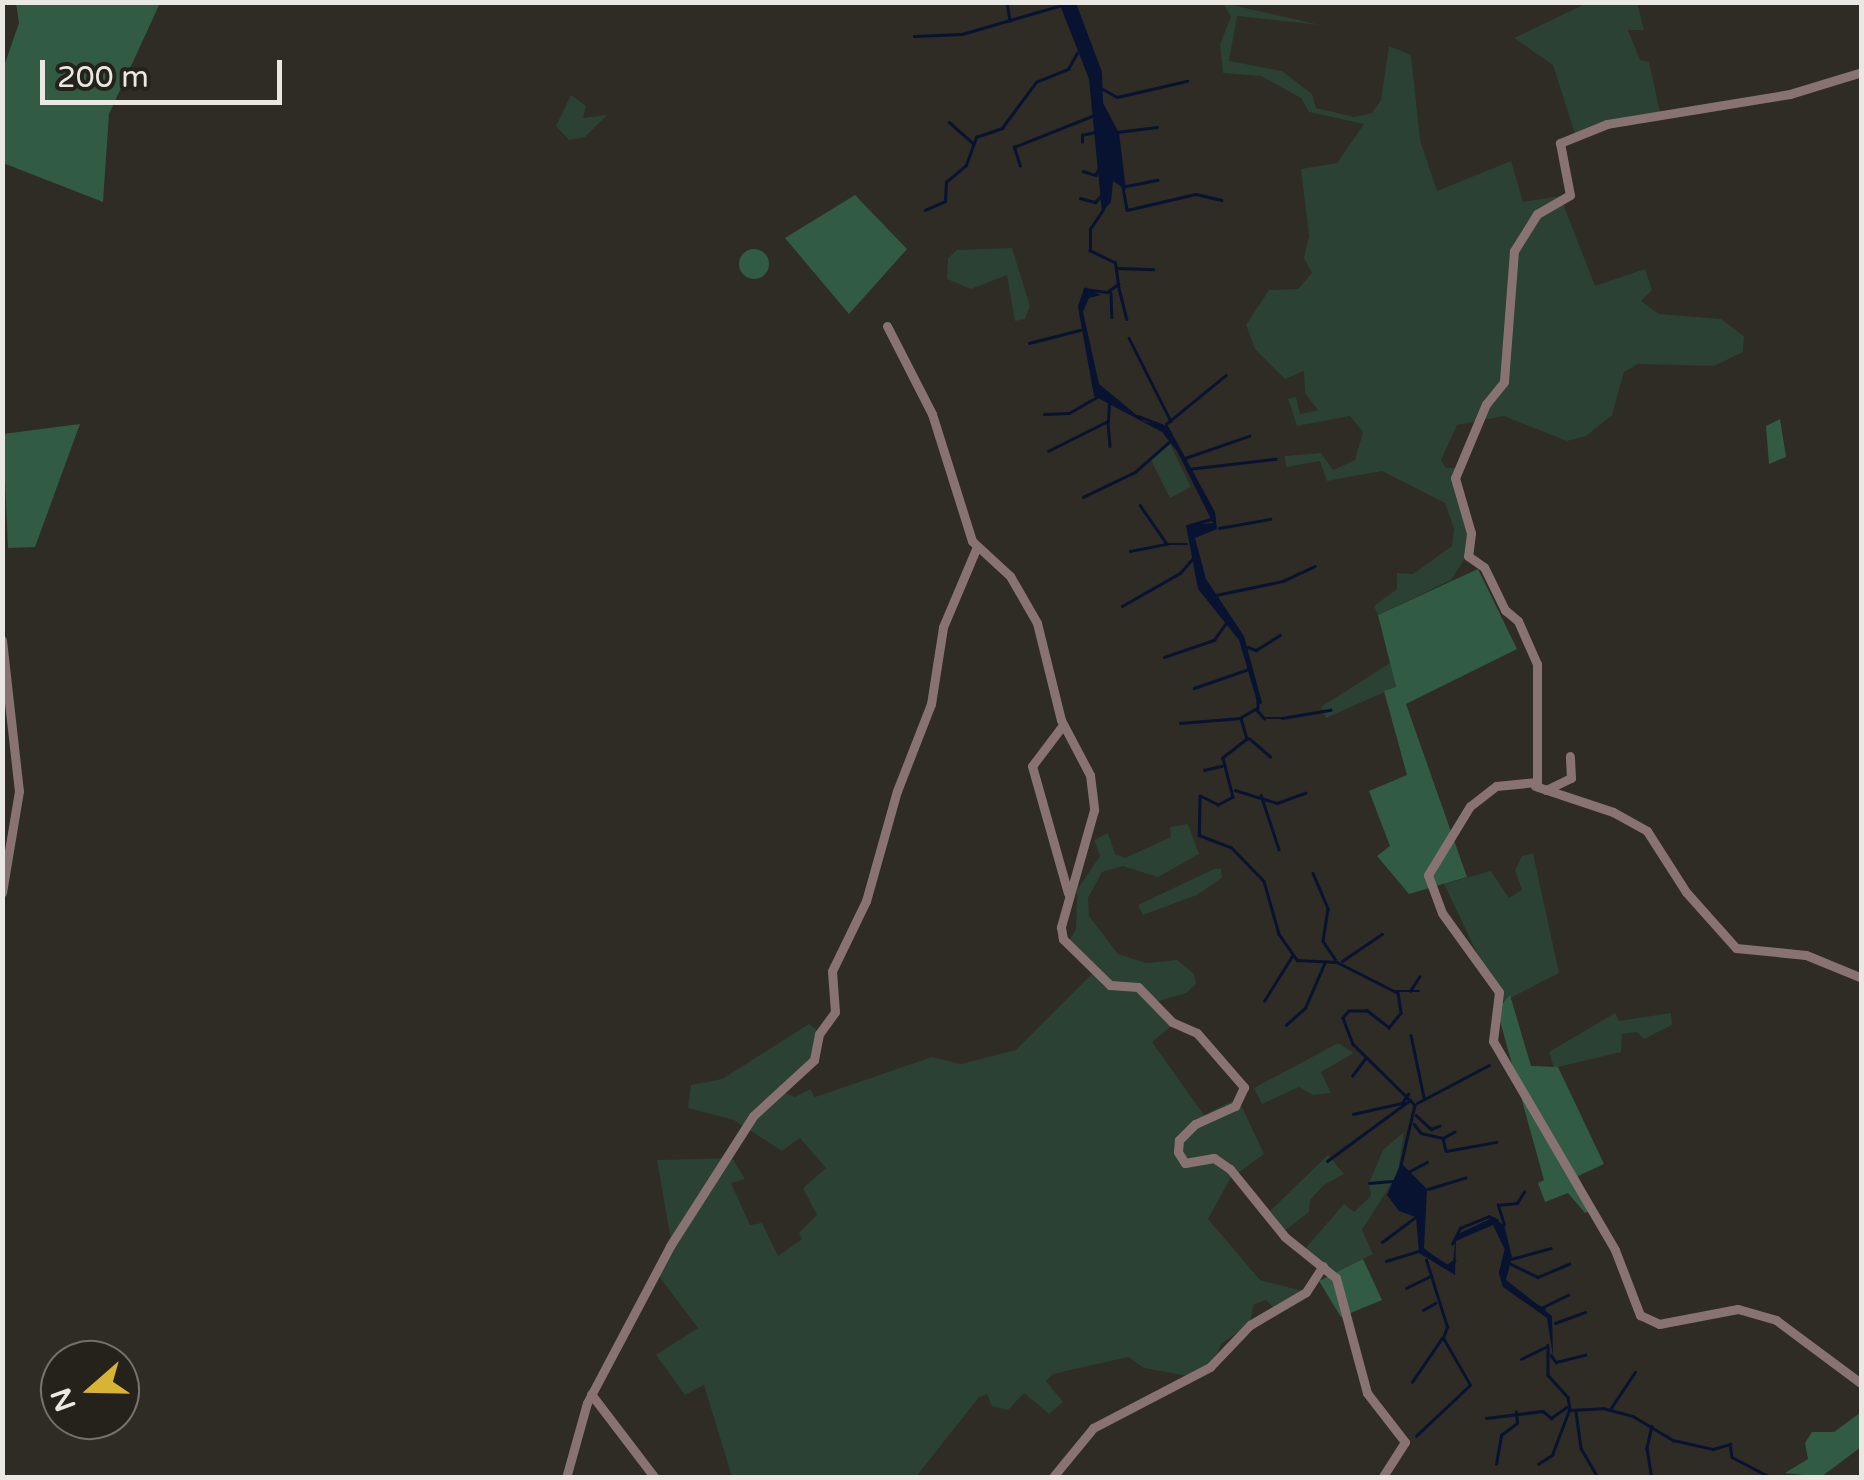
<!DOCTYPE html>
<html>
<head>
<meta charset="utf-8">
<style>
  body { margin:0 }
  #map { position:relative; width:1864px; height:1480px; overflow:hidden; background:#2e2c24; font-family:"Varela Round",sans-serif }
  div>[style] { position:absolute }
  .green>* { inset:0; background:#2a4133 }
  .forest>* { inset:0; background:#325b44 }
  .round { border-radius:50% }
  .water>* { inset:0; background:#071330 }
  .stream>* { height:2.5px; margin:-1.25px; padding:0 1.25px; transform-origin:1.25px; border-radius:1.25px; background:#071330 }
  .minor>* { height:9px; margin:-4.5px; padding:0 4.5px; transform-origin:4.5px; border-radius:4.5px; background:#897372 }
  span { translate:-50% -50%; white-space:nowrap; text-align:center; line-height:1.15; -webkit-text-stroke:9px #24221a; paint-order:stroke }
  .frame { position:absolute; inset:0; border:5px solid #e9e8e2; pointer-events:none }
  .north { position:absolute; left:40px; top:1340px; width:100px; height:100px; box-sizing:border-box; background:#24221a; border:2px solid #73716a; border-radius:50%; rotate:250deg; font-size:28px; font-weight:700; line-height:40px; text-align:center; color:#e9e8e2 }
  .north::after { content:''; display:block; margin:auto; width:35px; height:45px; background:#d8b434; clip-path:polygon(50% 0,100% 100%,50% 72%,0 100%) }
  .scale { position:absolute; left:40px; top:60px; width:242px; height:45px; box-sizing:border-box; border:5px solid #e9e8e2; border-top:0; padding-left:12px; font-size:30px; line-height:35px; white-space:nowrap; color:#e9e8e2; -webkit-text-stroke:8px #24221a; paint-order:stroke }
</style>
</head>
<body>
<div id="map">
  <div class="green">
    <i style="clip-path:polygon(1223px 3px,1320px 25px,1237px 16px,1229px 61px,1282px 71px,1312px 94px,1316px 108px,1354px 117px,1372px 113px,1381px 100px,1389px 46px,1411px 55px,1420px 140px,1437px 191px,1511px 161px,1523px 202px,1560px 196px,1595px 286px,1645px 269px,1652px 290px,1641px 301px,1659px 314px,1721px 319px,1744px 336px,1743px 352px,1714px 366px,1638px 364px,1624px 372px,1612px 415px,1586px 436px,1567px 441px,1504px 416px,1457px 425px,1441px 460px,1446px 468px,1456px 468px,1471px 549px,1451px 580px,1378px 615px,1374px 606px,1397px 589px,1397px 573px,1413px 574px,1452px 546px,1454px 529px,1445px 503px,1382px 471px,1327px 481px,1320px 461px,1286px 467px,1285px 456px,1321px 453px,1333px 470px,1355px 460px,1363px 432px,1350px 416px,1297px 426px,1288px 399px,1296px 397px,1300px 414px,1318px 410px,1305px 393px,1304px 371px,1285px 379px,1255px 349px,1246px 325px,1269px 290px,1298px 289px,1312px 273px,1304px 258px,1309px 236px,1301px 169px,1337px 163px,1364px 124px,1309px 112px,1301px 98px,1261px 76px,1223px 73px,1220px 44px,1231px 17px)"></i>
    <i style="clip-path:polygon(1587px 3px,1637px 3px,1644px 30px,1628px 30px,1640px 60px,1649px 62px,1660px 112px,1575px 134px,1553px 65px,1514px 38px)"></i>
    <i style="clip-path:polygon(571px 95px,586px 106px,583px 118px,607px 115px,585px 137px,569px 140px,556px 126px)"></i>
    <i style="clip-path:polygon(1012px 248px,1030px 306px,1025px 319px,1015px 321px,1007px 275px,971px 289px,947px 279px,948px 258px,957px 250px)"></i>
    <i style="clip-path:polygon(1169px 442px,1191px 487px,1170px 498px,1150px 458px)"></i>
    <i style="clip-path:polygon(1390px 663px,1396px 687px,1326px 718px,1321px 707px)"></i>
    <i style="clip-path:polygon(1188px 824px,1199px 854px,1158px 877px,1123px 866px,1102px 872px,1088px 898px,1089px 916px,1118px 954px,1146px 963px,1177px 960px,1194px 974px,1196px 984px,1186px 993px,1152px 1003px,1174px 1024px,1152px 1042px,1204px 1115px,1234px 1100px,1241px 1105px,1264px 1154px,1230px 1179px,1208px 1219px,1260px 1280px,1306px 1292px,1277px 1311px,1266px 1300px,1253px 1305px,1250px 1325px,1222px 1343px,1210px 1367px,1187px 1376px,1144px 1368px,1128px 1357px,1053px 1374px,1046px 1381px,1063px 1402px,1049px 1414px,1024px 1393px,1008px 1410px,992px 1406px,987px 1394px,979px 1397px,916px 1477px,732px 1477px,704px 1385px,685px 1395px,656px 1355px,698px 1328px,658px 1275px,672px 1246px,657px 1160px,732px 1158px,745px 1179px,731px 1183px,750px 1225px,762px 1223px,778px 1256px,802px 1239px,799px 1233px,817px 1215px,803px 1188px,826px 1168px,800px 1138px,782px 1151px,734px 1120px,688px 1108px,691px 1085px,722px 1079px,809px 1024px,822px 1034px,819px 1048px,782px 1092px,795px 1097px,810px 1089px,815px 1097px,932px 1057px,961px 1064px,1016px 1050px,1095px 971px,1068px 943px,1076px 929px,1077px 890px,1100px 856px,1094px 840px,1108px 833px,1115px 854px,1125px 858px,1171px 837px,1170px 827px)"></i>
    <i style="clip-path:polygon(1533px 853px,1559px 973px,1501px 1003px,1444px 884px,1491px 871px,1509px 898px,1522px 890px,1515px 870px,1522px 856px)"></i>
    <i style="clip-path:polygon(1214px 869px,1221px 869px,1222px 878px,1197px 895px,1143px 915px,1138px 905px)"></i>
    <i style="clip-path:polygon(1615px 1013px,1619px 1021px,1671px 1013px,1672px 1025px,1644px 1039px,1637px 1032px,1622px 1034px,1621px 1052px,1554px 1068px,1549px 1052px)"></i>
    <i style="clip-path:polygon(1338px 1043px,1354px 1053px,1321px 1072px,1331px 1093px,1313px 1095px,1299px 1087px,1262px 1104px,1254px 1088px)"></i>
    <i style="clip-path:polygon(1404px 1132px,1398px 1173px,1362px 1230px,1373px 1254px,1333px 1274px,1303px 1251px,1344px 1204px,1354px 1212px,1371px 1196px,1369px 1183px,1383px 1150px)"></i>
    <i style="clip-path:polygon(1328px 1155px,1344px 1174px,1324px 1185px,1310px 1200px,1309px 1212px,1283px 1232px,1269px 1212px)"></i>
  </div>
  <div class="forest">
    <i style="clip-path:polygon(16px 3px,160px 3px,109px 114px,103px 202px,3px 163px,3px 69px,19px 23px)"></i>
    <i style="clip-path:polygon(855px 195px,907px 249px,849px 314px,785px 238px)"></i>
    <i class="round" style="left:739px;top:249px;width:30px;height:30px"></i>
    <i style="clip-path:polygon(1780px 419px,1786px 457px,1769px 464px,1766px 426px)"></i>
    <i style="clip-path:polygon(80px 424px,35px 547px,8px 548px,3px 434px)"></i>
    <i style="clip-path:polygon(1478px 569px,1517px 649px,1406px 704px,1467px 877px,1409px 894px,1377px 856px,1390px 846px,1369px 791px,1407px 775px,1384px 691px,1396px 687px,1378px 615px)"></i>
    <i style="clip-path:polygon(1510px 995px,1531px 1066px,1558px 1067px,1604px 1164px,1578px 1176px,1594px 1209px,1585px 1213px,1568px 1193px,1545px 1202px,1538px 1183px,1544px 1180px,1497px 1010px)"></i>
    <i style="clip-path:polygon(1363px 1259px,1382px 1300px,1341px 1317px,1319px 1281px)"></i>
    <i style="clip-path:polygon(1861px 1412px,1861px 1447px,1821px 1477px,1785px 1473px,1808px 1459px,1805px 1443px,1812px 1432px,1834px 1432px)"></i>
  </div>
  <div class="water">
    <i style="clip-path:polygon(1076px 3px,1102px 72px,1103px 103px,1119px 133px,1126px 190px,1113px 181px,1111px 202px,1102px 212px,1089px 79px,1060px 5px)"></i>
    <i style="clip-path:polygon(1087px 289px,1101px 295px,1089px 298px,1083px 312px,1099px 384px,1145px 422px,1168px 426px,1215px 512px,1217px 529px,1195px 538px,1206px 579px,1244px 636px,1262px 703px,1258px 705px,1239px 640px,1198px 589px,1186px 525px,1213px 523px,1177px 451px,1162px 432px,1094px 396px,1078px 307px)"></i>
    <i style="clip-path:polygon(1401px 1163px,1427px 1189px,1424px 1248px,1447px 1268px,1453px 1263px,1456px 1235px,1492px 1218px,1504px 1225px,1512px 1257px,1506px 1280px,1552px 1316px,1553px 1356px,1547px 1318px,1503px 1287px,1499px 1274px,1505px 1250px,1493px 1225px,1456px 1241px,1455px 1275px,1419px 1253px,1416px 1217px,1399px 1211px,1387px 1195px)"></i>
  </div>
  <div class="stream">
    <i style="left:1007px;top:2px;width:19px;rotate:81deg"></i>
    <i style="left:914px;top:36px;width:48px;rotate:-2.4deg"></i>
    <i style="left:962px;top:34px;width:104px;rotate:-16.2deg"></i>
    <i style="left:1101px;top:88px;width:18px;rotate:29deg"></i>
    <i style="left:1117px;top:97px;width:72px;rotate:-12.9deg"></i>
    <i style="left:949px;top:122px;width:32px;rotate:41deg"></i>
    <i style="left:1117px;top:132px;width:40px;rotate:-7.1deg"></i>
    <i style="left:1082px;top:142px;width:7px;rotate:-90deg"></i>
    <i style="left:1082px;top:135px;width:17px;rotate:-13deg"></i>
    <i style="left:1020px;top:166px;width:20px;rotate:-108deg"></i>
    <i style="left:1014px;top:147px;width:84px;rotate:-21.7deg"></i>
    <i style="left:1083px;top:171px;width:13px;rotate:18deg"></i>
    <i style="left:1095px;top:175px;width:16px;rotate:-60deg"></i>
    <i style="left:1126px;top:186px;width:32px;rotate:-11deg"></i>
    <i style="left:1123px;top:187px;width:23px;rotate:80deg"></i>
    <i style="left:1127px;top:210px;width:71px;rotate:-13.1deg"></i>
    <i style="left:1196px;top:194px;width:26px;rotate:13deg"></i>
    <i style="left:1080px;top:198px;width:16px;rotate:15deg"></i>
    <i style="left:1095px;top:202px;width:11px;rotate:-45deg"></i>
    <i style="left:925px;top:210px;width:22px;rotate:-24deg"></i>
    <i style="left:945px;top:201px;width:19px;rotate:-87deg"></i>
    <i style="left:946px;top:182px;width:26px;rotate:-40deg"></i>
    <i style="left:966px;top:165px;width:30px;rotate:-70deg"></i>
    <i style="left:976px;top:137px;width:28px;rotate:-19deg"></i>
    <i style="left:1002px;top:128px;width:57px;rotate:-53.5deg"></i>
    <i style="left:1036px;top:82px;width:35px;rotate:-22deg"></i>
    <i style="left:1068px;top:69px;width:18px;rotate:-61deg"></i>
    <i style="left:1117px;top:268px;width:36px;rotate:2deg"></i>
    <i style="left:1118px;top:284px;width:36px;rotate:76deg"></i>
    <i style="left:1111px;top:293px;width:24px;rotate:88deg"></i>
    <i style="left:1079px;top:306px;width:18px;rotate:-71deg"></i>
    <i style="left:1085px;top:289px;width:22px;rotate:8deg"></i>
    <i style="left:1107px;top:292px;width:14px;rotate:-36deg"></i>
    <i style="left:1118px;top:284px;width:21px;rotate:-98deg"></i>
    <i style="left:1115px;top:263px;width:28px;rotate:-154deg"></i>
    <i style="left:1090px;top:251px;width:22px;rotate:-90deg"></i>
    <i style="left:1090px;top:229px;width:23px;rotate:-56deg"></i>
    <i style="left:1129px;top:338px;width:93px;rotate:63.2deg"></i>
    <i style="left:1029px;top:343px;width:53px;rotate:-14.3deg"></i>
    <i style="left:1105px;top:393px;width:17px;rotate:33deg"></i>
    <i style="left:1044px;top:414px;width:25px;rotate:-2deg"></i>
    <i style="left:1069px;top:413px;width:32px;rotate:-30deg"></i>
    <i style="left:1138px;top:416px;width:26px;rotate:21deg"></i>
    <i style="left:1108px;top:423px;width:23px;rotate:85deg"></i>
    <i style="left:1166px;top:424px;width:77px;rotate:-39.2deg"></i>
    <i style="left:1048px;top:451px;width:67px;rotate:-26.6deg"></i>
    <i style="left:1108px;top:421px;width:17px;rotate:-87deg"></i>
    <i style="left:1185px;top:458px;width:68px;rotate:-19deg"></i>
    <i style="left:1188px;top:469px;width:88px;rotate:-6.6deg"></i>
    <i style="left:1083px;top:497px;width:58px;rotate:-25.7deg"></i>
    <i style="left:1135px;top:472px;width:45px;rotate:-41.4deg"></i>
    <i style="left:1140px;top:505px;width:47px;rotate:55.3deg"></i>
    <i style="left:1167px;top:544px;width:20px"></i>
    <i style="left:1190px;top:525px;width:25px;rotate:-16deg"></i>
    <i style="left:1219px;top:528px;width:52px;rotate:-10deg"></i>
    <i style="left:1130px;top:551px;width:38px;rotate:-11deg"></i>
    <i style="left:1216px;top:595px;width:68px;rotate:-11.8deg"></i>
    <i style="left:1283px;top:581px;width:35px;rotate:-25deg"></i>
    <i style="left:1122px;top:606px;width:67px;rotate:-29.6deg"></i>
    <i style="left:1180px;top:573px;width:21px;rotate:-49deg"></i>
    <i style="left:1248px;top:647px;width:9px;rotate:21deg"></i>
    <i style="left:1256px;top:650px;width:28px;rotate:-32deg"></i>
    <i style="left:1164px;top:657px;width:53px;rotate:-18.8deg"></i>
    <i style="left:1214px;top:640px;width:19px;rotate:-55deg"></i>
    <i style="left:1194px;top:688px;width:58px;rotate:-19.1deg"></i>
    <i style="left:1258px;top:699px;width:9px;rotate:90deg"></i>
    <i style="left:1258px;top:708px;width:20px;rotate:150deg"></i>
    <i style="left:1241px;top:718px;width:22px;rotate:74deg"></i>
    <i style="left:1247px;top:739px;width:31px;rotate:142deg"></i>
    <i style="left:1223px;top:758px;width:40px;rotate:75.6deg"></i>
    <i style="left:1233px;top:797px;width:17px;rotate:152deg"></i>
    <i style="left:1218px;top:805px;width:20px;rotate:-153deg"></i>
    <i style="left:1200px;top:796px;width:39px;rotate:91deg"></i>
    <i style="left:1199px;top:835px;width:34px;rotate:21deg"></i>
    <i style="left:1231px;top:847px;width:47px;rotate:45.9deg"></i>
    <i style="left:1264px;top:881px;width:55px;rotate:74.2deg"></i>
    <i style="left:1279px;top:934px;width:32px;rotate:55deg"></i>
    <i style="left:1297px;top:960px;width:40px;rotate:2.9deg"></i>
    <i style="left:1337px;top:962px;width:68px;rotate:26.9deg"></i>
    <i style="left:1398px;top:993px;width:20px;rotate:81deg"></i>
    <i style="left:1401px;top:1013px;width:19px;rotate:129deg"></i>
    <i style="left:1389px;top:1028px;width:28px;rotate:-142deg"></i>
    <i style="left:1367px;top:1011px;width:18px;rotate:180deg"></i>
    <i style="left:1349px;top:1011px;width:9px;rotate:131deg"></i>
    <i style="left:1343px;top:1018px;width:28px;rotate:69deg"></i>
    <i style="left:1353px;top:1044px;width:87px;rotate:44.5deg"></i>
    <i style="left:1415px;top:1105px;width:62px;rotate:103.1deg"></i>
    <i style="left:1257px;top:710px;width:11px;rotate:49deg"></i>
    <i style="left:1264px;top:718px;width:18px"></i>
    <i style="left:1282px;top:718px;width:49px;rotate:-9.5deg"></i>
    <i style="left:1180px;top:723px;width:61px;rotate:-4.7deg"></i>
    <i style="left:1249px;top:738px;width:28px;rotate:41deg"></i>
    <i style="left:1204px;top:770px;width:18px;rotate:-13deg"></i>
    <i style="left:1235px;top:790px;width:44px;rotate:17.2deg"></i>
    <i style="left:1277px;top:803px;width:30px;rotate:-20deg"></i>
    <i style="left:1261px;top:795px;width:57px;rotate:71.6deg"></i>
    <i style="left:1313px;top:873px;width:39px;rotate:67deg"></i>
    <i style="left:1328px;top:909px;width:32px;rotate:99deg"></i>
    <i style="left:1323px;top:941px;width:22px;rotate:56deg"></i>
    <i style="left:1342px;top:961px;width:48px;rotate:-34deg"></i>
    <i style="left:1396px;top:991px;width:23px"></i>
    <i style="left:1410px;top:991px;width:17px;rotate:-57deg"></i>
    <i style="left:1264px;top:1001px;width:53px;rotate:-58.1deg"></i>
    <i style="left:1286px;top:1025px;width:25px;rotate:-42deg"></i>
    <i style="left:1305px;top:1008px;width:48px;rotate:-66.6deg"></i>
    <i style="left:1411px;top:1035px;width:63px;rotate:78.2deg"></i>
    <i style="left:1352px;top:1076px;width:21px;rotate:-53deg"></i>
    <i style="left:1417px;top:1103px;width:81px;rotate:-27.8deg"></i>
    <i style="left:1353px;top:1114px;width:50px;rotate:-12.7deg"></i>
    <i style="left:1402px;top:1103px;width:11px;rotate:-56deg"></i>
    <i style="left:1416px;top:1115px;width:21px;rotate:43deg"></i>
    <i style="left:1431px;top:1129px;width:9px;rotate:-21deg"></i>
    <i style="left:1414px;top:1124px;width:11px;rotate:52deg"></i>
    <i style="left:1421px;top:1133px;width:23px;rotate:13deg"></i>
    <i style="left:1443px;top:1138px;width:13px;rotate:77deg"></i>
    <i style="left:1446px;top:1151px;width:51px;rotate:-10.2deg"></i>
    <i style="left:1443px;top:1138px;width:13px;rotate:-29deg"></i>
    <i style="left:1327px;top:1161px;width:103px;rotate:-36.3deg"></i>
    <i style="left:1410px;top:1171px;width:19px;rotate:-28deg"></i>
    <i style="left:1369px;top:1183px;width:23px;rotate:-5deg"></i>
    <i style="left:1428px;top:1189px;width:39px;rotate:-17deg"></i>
    <i style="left:1504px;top:1225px;width:21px;rotate:-107deg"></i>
    <i style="left:1498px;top:1205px;width:19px;rotate:-6deg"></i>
    <i style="left:1517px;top:1203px;width:13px;rotate:-58deg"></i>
    <i style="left:1382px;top:1242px;width:44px;rotate:-36.6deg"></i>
    <i style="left:1452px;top:1244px;width:18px;rotate:-63deg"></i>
    <i style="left:1460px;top:1228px;width:31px;rotate:-22deg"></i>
    <i style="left:1489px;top:1216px;width:9px;rotate:27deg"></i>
    <i style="left:1428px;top:1253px;width:23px;rotate:34deg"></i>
    <i style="left:1447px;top:1266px;width:9px;rotate:-36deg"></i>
    <i style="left:1511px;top:1259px;width:41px;rotate:-15.4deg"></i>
    <i style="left:1386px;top:1261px;width:34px;rotate:-17deg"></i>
    <i style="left:1509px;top:1263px;width:32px;rotate:26deg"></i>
    <i style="left:1538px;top:1277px;width:34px;rotate:-23deg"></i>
    <i style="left:1500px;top:1272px;width:21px;rotate:-76deg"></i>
    <i style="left:1406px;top:1288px;width:28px;rotate:-26deg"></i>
    <i style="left:1521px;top:1297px;width:26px;rotate:28deg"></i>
    <i style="left:1543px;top:1307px;width:28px;rotate:-26deg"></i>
    <i style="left:1423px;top:1310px;width:14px;rotate:-30deg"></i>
    <i style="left:1555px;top:1323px;width:32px;rotate:-20deg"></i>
    <i style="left:1548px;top:1345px;width:30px;rotate:90deg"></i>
    <i style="left:1548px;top:1375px;width:30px;rotate:48deg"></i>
    <i style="left:1568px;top:1397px;width:13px;rotate:81deg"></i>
    <i style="left:1570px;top:1410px;width:33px;rotate:-3deg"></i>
    <i style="left:1603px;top:1408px;width:31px;rotate:15deg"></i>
    <i style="left:1633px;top:1416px;width:47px;rotate:31deg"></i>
    <i style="left:1673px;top:1440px;width:41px;rotate:12.7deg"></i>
    <i style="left:1713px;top:1449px;width:18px;rotate:-16deg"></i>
    <i style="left:1730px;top:1444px;width:13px;rotate:81deg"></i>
    <i style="left:1732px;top:1457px;width:45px;rotate:27.7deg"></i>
    <i style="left:1551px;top:1355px;width:9px;rotate:54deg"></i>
    <i style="left:1556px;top:1362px;width:30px;rotate:-14deg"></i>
    <i style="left:1521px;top:1359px;width:28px;rotate:-26deg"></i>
    <i style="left:1412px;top:1382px;width:53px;rotate:-55.7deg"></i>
    <i style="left:1611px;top:1408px;width:43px;rotate:-56.3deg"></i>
    <i style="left:1576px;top:1412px;width:36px;rotate:82deg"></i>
    <i style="left:1581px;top:1448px;width:34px;rotate:60deg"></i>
    <i style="left:1486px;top:1418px;width:57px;rotate:-7deg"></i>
    <i style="left:1543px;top:1411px;width:11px;rotate:41deg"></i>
    <i style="left:1551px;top:1418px;width:19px;rotate:-35deg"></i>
    <i style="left:1652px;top:1426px;width:23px;rotate:103deg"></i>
    <i style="left:1647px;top:1448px;width:30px;rotate:81deg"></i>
    <i style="left:1416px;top:1436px;width:74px;rotate:-43.4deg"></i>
    <i style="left:1470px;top:1385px;width:54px;rotate:-119.9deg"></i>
    <i style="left:1443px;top:1338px;width:12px;rotate:-70deg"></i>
    <i style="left:1447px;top:1327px;width:70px;rotate:-107.4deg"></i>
    <i style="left:1496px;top:1464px;width:29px;rotate:-80deg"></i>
    <i style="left:1501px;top:1435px;width:20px;rotate:-37deg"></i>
    <i style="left:1517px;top:1423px;width:11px;rotate:-95deg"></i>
    <i style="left:1538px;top:1464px;width:17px;rotate:-33deg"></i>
    <i style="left:1552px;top:1455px;width:48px;rotate:-69.3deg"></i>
  </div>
  <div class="minor">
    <i style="left:1862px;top:72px;width:75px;rotate:163deg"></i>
    <i style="left:1790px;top:94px;width:185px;rotate:170.7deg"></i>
    <i style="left:1607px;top:124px;width:51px;rotate:158deg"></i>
    <i style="left:1560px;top:143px;width:53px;rotate:79.1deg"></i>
    <i style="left:1570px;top:195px;width:38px;rotate:150deg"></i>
    <i style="left:1537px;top:214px;width:44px;rotate:121.9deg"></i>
    <i style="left:1514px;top:251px;width:131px;rotate:94.4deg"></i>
    <i style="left:1504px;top:382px;width:28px;rotate:129deg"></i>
    <i style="left:1486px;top:404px;width:80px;rotate:112.7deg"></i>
    <i style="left:1455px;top:478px;width:57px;rotate:73.8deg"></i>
    <i style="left:1471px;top:533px;width:23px;rotate:97deg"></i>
    <i style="left:1468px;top:556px;width:19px;rotate:35deg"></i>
    <i style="left:1484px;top:567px;width:48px;rotate:64deg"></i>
    <i style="left:1505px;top:610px;width:17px;rotate:40deg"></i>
    <i style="left:1518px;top:621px;width:47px;rotate:66.2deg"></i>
    <i style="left:1537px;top:664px;width:118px;rotate:90deg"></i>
    <i style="left:1537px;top:782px;width:41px;rotate:174.4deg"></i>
    <i style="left:1496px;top:786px;width:33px;rotate:142deg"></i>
    <i style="left:1470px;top:806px;width:81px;rotate:121.3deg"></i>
    <i style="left:1428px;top:875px;width:40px;rotate:69.8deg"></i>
    <i style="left:1442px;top:913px;width:97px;rotate:54.2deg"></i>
    <i style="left:1499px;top:992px;width:49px;rotate:97deg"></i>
    <i style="left:1493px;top:1041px;width:242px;rotate:59.7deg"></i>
    <i style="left:1615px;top:1250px;width:70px;rotate:69deg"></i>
    <i style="left:1640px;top:1315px;width:21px;rotate:25deg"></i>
    <i style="left:1659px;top:1324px;width:80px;rotate:-10.8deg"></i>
    <i style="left:1738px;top:1309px;width:40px;rotate:16deg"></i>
    <i style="left:1776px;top:1320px;width:107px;rotate:36.7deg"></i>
    <i style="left:887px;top:326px;width:99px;rotate:62.9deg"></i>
    <i style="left:932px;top:414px;width:133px;rotate:72.5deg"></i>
    <i style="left:972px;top:541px;width:52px;rotate:42.6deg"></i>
    <i style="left:1010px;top:576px;width:54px;rotate:60.1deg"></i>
    <i style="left:1037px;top:623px;width:100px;rotate:76.1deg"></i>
    <i style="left:1061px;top:720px;width:62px;rotate:62.2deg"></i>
    <i style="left:1090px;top:775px;width:35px;rotate:83deg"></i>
    <i style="left:1094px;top:810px;width:122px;rotate:105.8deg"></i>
    <i style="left:1061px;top:927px;width:12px;rotate:81deg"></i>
    <i style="left:1063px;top:939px;width:66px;rotate:44.4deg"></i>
    <i style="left:1110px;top:985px;width:28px;rotate:4deg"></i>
    <i style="left:1138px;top:987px;width:49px;rotate:45.8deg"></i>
    <i style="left:1172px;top:1022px;width:27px;rotate:24deg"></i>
    <i style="left:1197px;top:1033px;width:72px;rotate:49deg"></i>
    <i style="left:1244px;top:1087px;width:21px;rotate:115deg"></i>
    <i style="left:1235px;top:1106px;width:44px;rotate:155.8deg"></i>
    <i style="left:1195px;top:1124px;width:23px;rotate:135deg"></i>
    <i style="left:1179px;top:1140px;width:12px;rotate:95deg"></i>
    <i style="left:1178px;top:1152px;width:13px;rotate:58deg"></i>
    <i style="left:1185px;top:1163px;width:29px;rotate:-10deg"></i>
    <i style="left:1214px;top:1158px;width:19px;rotate:35deg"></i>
    <i style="left:1230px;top:1169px;width:87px;rotate:51deg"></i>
    <i style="left:1285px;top:1237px;width:65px;rotate:38.8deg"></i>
    <i style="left:1336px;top:1278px;width:119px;rotate:74.9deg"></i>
    <i style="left:1367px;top:1393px;width:62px;rotate:52.2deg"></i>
    <i style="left:1405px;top:1442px;width:43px;rotate:122.6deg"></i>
    <i style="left:2px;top:640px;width:152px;rotate:83.6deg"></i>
    <i style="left:19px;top:791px;width:103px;rotate:99.5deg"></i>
    <i style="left:1063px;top:725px;width:51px;rotate:127.1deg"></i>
    <i style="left:1032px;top:766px;width:132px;rotate:74.2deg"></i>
    <i style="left:1535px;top:786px;width:82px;rotate:18.4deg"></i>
    <i style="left:1613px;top:812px;width:39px;rotate:29deg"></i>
    <i style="left:1647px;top:831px;width:72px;rotate:57.4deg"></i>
    <i style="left:1686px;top:892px;width:75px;rotate:48.2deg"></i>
    <i style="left:1736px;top:948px;width:70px;rotate:5.7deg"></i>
    <i style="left:1806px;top:955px;width:61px;rotate:22.3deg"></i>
    <i style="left:1546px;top:790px;width:28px;rotate:-26deg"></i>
    <i style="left:1571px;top:778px;width:22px;rotate:-93deg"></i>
    <i style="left:591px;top:1394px;width:106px;rotate:52.7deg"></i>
    <i style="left:566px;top:1478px;width:78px;rotate:-74.4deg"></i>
    <i style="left:587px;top:1403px;width:178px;rotate:-62.1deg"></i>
    <i style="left:670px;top:1246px;width:154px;rotate:-57.4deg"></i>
    <i style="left:753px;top:1116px;width:83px;rotate:-42.6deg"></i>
    <i style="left:814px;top:1060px;width:26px;rotate:-79deg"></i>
    <i style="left:819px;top:1034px;width:27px;rotate:-54deg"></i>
    <i style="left:835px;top:1012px;width:41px;rotate:-94.2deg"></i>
    <i style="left:832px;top:971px;width:78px;rotate:-64.1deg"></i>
    <i style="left:866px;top:901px;width:114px;rotate:-74.3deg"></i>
    <i style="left:897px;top:791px;width:93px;rotate:-68.7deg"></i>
    <i style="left:931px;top:704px;width:78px;rotate:-81.1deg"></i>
    <i style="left:943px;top:627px;width:85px;rotate:-67.1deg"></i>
    <i style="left:1052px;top:1478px;width:65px;rotate:-50.6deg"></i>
    <i style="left:1093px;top:1428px;width:132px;rotate:-27.5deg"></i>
    <i style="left:1210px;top:1367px;width:58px;rotate:-46.4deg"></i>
    <i style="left:1250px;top:1325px;width:65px;rotate:-30.5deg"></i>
    <i style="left:1306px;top:1292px;width:31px;rotate:-57deg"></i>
  </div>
  <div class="frame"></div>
  <div class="north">N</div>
  <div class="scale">200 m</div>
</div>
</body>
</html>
